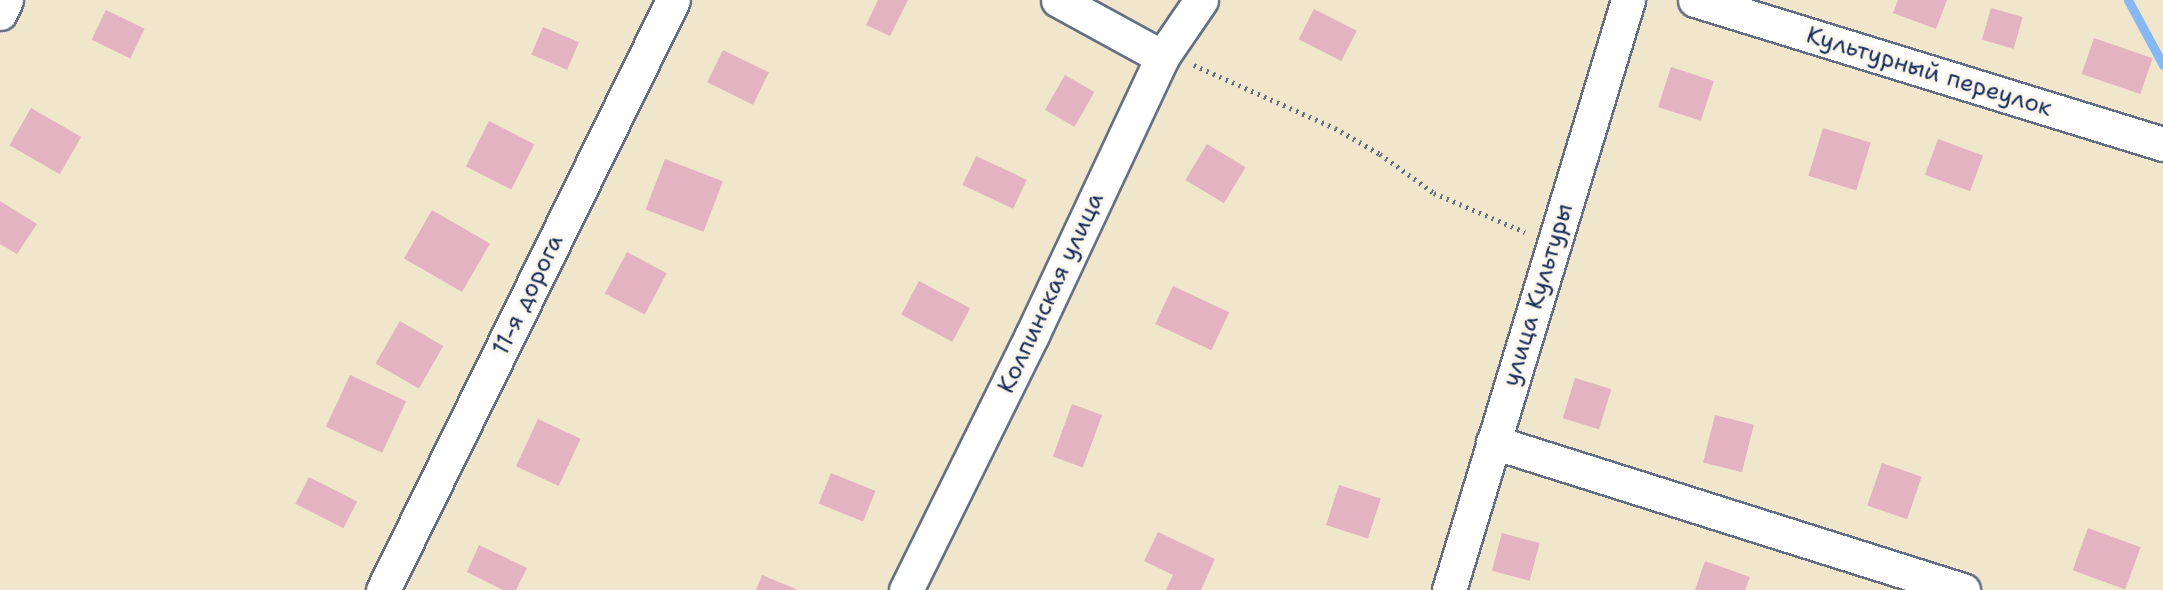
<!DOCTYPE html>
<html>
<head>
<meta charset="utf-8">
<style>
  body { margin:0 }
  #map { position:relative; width:2163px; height:590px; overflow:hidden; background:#f0e6cb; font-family:"Shantell Sans",sans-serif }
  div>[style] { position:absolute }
  .stream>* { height:9px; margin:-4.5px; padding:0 4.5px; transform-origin:4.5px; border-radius:4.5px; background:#86b8f3 }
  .building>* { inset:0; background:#e4b3c2; transform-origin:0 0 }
  .path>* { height:4.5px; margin-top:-2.25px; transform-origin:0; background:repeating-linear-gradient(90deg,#666f84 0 2px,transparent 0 7px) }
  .roads { filter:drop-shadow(2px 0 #666f84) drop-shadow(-2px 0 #666f84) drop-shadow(0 2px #666f84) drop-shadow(0 -2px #666f84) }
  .minor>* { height:33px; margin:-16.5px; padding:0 16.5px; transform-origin:16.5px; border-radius:16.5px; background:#fff }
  span { translate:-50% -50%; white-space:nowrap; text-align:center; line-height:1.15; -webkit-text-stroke:6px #fbf7ec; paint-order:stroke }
  .street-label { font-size:24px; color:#1b2f5e }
</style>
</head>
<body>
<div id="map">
  <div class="stream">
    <i style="left:2128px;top:0;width:74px;rotate:61.7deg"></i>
  </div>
  <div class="building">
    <i style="clip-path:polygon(878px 0,908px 0,890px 36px,866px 25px)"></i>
    <i style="clip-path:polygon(1898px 0,1947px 0,1936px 29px,1893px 13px)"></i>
    <i style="left:1991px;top:8px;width:33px;height:33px;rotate:16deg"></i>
    <i style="left:1314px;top:9px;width:48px;height:34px;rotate:27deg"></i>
    <i style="left:106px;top:10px;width:43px;height:33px;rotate:26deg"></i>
    <i style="left:543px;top:27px;width:39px;height:30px;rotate:23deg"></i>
    <i style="left:2094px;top:38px;width:62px;height:38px;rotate:19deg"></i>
    <i style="left:723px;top:50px;width:51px;height:36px;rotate:26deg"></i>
    <i style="left:1671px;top:67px;width:45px;height:42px;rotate:18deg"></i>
    <i style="left:1065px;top:75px;width:34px;height:40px;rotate:30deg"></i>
    <i style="left:31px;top:108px;width:58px;height:43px;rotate:30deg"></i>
    <i style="left:489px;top:121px;width:51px;height:51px;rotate:27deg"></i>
    <i style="left:1823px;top:128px;width:50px;height:50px;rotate:17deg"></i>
    <i style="left:1938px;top:139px;width:48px;height:38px;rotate:20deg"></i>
    <i style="left:1207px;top:144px;width:45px;height:42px;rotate:31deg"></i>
    <i style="left:976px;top:156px;width:56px;height:32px;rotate:25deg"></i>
    <i style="left:665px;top:159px;width:62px;height:54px;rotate:21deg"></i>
    <i style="clip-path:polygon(0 201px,37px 224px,17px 254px,0 244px)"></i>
    <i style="left:432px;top:210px;width:67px;height:56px;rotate:30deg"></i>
    <i style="left:627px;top:252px;width:45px;height:47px;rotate:28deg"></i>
    <i style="left:919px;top:281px;width:58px;height:38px;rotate:28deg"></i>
    <i style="left:1173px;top:286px;width:62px;height:42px;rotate:25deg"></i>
    <i style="left:400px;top:321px;width:50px;height:49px;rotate:30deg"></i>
    <i style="left:350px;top:375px;width:62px;height:57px;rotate:25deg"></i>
    <i style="left:1575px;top:378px;width:38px;height:42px;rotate:17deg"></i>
    <i style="left:1072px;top:404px;width:32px;height:56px;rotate:20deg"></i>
    <i style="left:1715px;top:415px;width:40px;height:49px;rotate:14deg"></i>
    <i style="left:538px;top:419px;width:47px;height:52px;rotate:25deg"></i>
    <i style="left:1882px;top:463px;width:42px;height:45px;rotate:19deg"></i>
    <i style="left:831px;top:473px;width:48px;height:33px;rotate:22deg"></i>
    <i style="left:309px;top:477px;width:54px;height:30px;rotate:27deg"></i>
    <i style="left:1339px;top:485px;width:44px;height:42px;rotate:18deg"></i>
    <i style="left:2088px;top:528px;width:56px;height:45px;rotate:20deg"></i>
    <i style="clip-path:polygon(1158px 532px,1215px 559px,1201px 590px,1166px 590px,1173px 575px,1144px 561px)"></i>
    <i style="left:1502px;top:533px;width:39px;height:39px;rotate:15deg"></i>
    <i style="clip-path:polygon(479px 545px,527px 568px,516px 590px,503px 590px,467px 572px)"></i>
    <i style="clip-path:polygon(1705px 561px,1750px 577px,1745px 590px,1695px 590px)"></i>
    <i style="clip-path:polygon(762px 575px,798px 590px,756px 590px)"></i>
  </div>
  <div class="path">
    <i style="left:1194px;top:65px;width:154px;rotate:24.1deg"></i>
    <i style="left:1335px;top:128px;width:52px;rotate:30deg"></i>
    <i style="left:1380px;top:154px;width:67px;rotate:35.8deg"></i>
    <i style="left:1434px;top:193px;width:99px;rotate:23.2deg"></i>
  </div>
  <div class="roads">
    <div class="minor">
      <i style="left:1058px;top:0;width:119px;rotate:28.7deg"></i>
      <i style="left:1695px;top:0;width:490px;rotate:17.1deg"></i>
      <i style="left:0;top:13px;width:14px;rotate:-65deg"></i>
      <i style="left:1493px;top:442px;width:493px;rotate:17.5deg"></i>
      <i style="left:383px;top:590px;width:657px;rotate:-63.82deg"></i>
      <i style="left:906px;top:590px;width:284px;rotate:-63.7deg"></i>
      <i style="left:1032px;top:335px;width:307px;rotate:-64.9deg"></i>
      <i style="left:1162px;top:57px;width:69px;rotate:-55.6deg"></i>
      <i style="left:1449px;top:590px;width:617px;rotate:-73.12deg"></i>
    </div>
  </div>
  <div class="street-label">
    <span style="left:1929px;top:72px;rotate:17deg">Культурный переулок</span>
    <span style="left:1051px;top:293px;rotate:-65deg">Колпинская улица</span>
    <span style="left:528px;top:295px;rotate:-64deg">11-я дорога</span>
    <span style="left:1538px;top:295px;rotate:-73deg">улица Культуры</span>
  </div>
</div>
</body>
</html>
